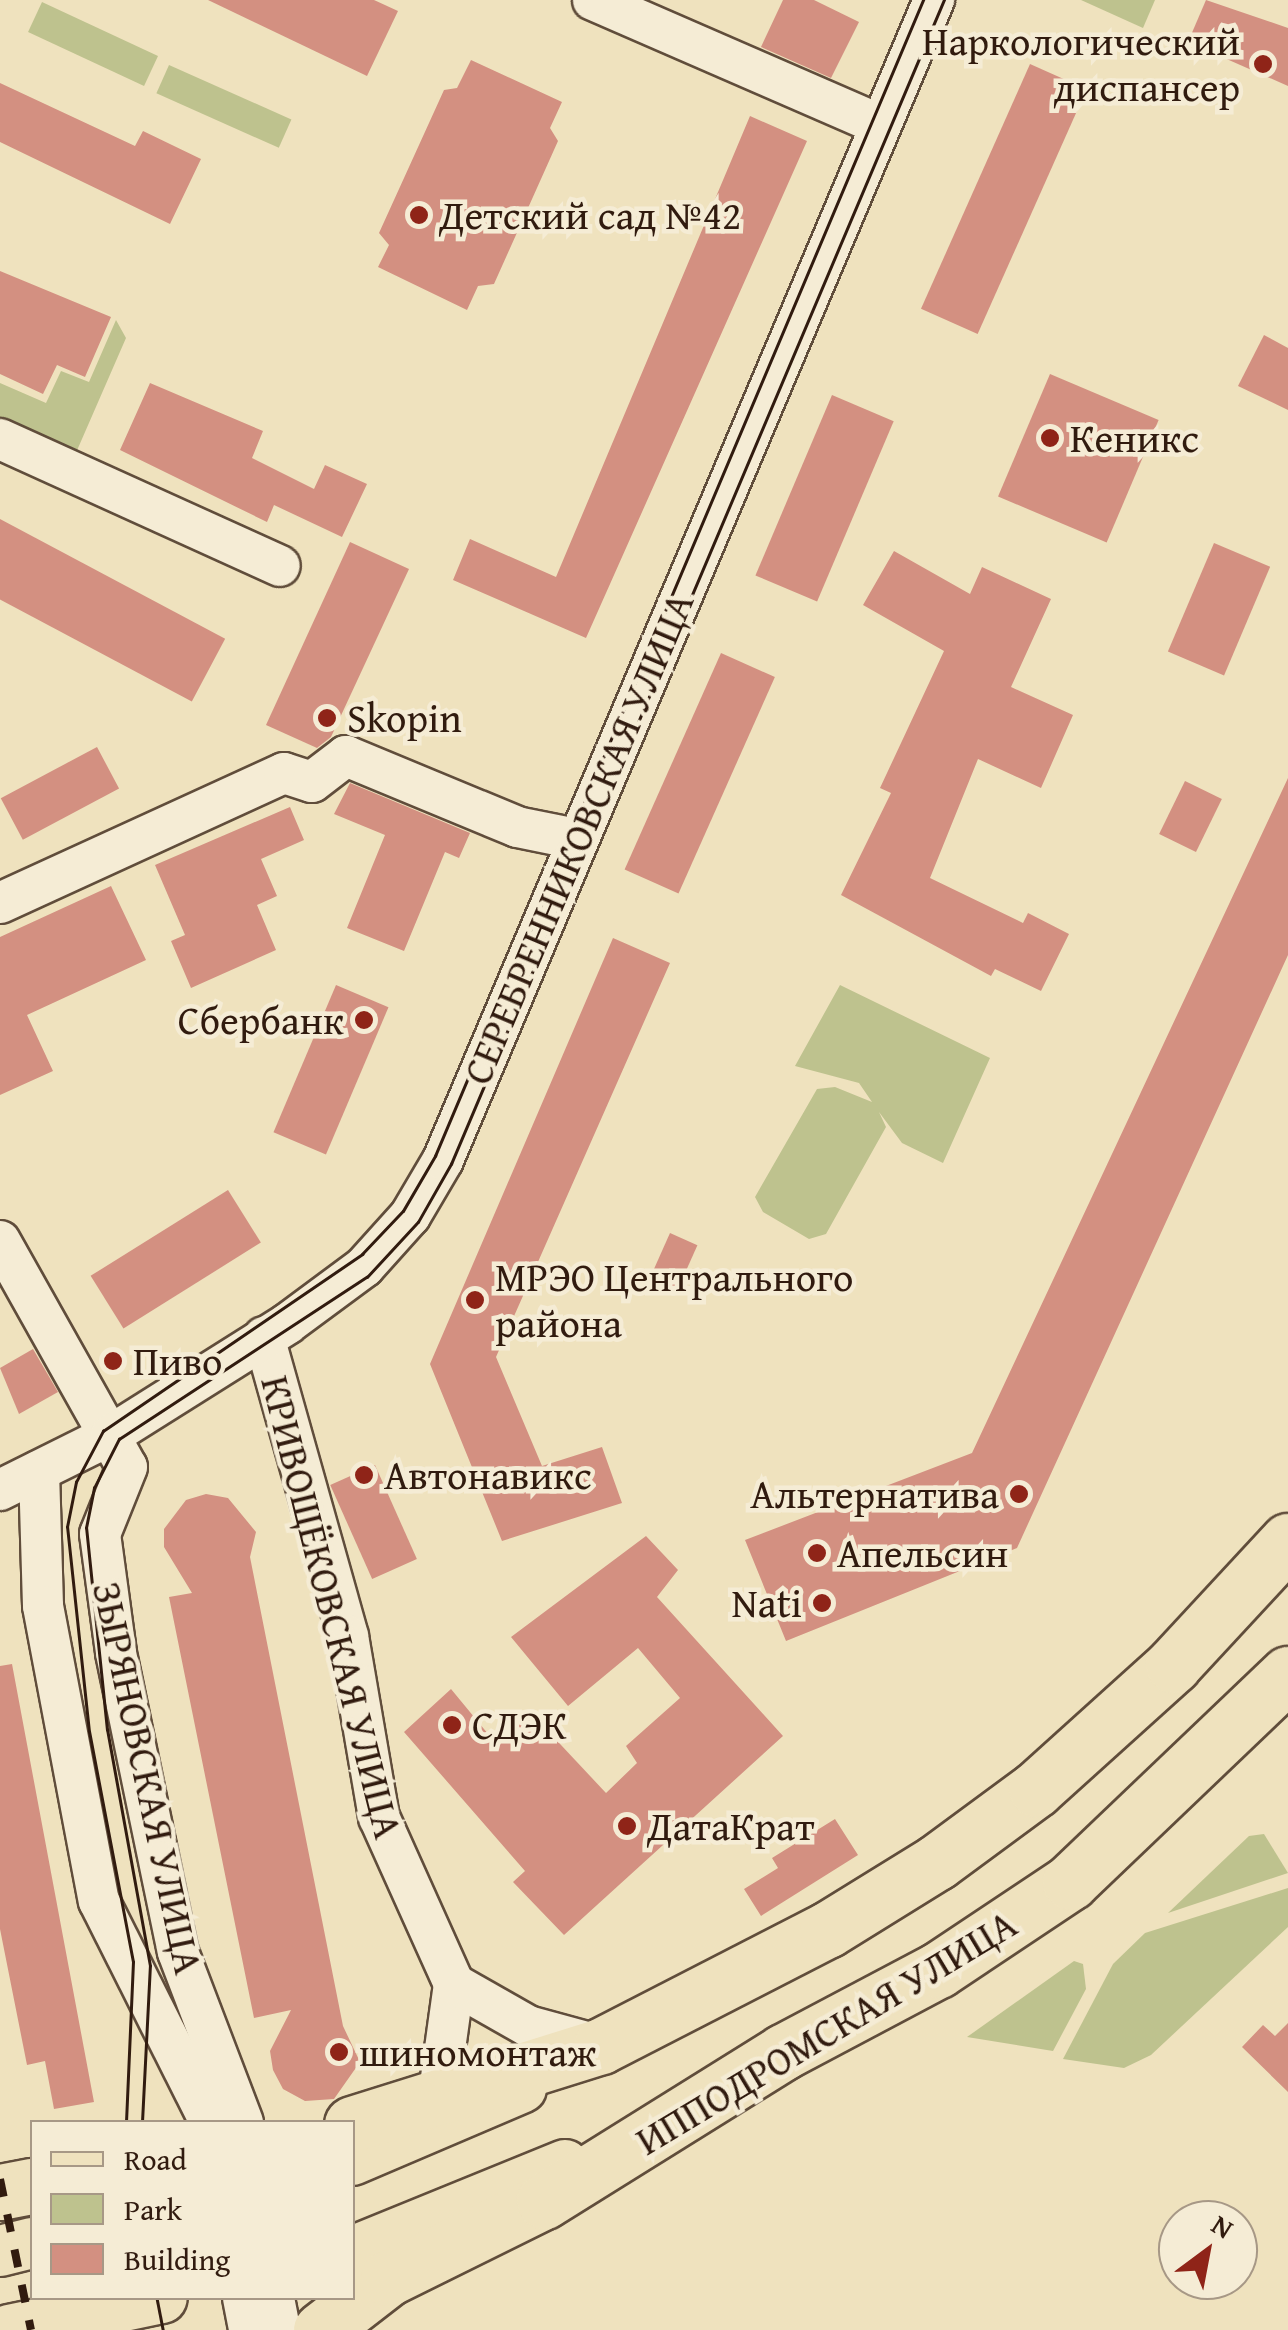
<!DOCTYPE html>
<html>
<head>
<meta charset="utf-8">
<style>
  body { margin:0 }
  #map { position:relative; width:1288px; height:2330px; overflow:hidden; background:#efe2be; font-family:"Gentium Book Plus",serif }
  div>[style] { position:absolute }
  .green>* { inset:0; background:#bec28e; transform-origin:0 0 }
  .building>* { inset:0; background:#d39081; transform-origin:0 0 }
  .roads { filter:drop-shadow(2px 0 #604d3b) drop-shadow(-2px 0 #604d3b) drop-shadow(0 2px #604d3b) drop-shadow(0 -2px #604d3b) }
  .minor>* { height:40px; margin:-20px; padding:0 20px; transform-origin:20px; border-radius:20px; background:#f5ecd5 }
  .major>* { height:50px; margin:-25px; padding:0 25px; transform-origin:25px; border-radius:25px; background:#efe2be }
  .highway>* { height:55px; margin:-27.5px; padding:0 27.5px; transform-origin:27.5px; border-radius:27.5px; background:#efe2be }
  .tram>* { height:2.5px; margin:-1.25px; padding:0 1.25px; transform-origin:1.25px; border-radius:1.25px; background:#311b0f }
  .rail>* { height:8px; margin-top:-4px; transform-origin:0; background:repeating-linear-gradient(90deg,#311b0f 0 18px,transparent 0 36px) }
  .dots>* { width:28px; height:28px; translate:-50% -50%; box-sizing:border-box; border:5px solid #f5ecd5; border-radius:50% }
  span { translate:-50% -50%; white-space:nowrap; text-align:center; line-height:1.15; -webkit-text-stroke:9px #f5ecd5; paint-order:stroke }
  .poi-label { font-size:40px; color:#311b0f }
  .right { translate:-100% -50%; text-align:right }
  .left { translate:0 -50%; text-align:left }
  .street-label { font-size:40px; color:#311b0f }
  .legend { position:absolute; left:30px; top:2120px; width:325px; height:180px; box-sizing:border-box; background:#f5ecd5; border:2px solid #a79886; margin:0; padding:12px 18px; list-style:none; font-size:30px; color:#311b0f }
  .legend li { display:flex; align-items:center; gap:20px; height:50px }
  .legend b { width:50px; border:2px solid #a79886 }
  .north { position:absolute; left:1158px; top:2200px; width:100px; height:100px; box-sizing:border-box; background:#f5ecd5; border:2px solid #a79886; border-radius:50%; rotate:32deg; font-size:28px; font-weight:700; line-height:40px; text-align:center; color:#311b0f }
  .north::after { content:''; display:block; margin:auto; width:35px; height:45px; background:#8f2418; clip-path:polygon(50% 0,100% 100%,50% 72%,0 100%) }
</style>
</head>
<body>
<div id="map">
  <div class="green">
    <i style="clip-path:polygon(1081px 0,1155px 0,1143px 28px)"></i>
    <i style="left:42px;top:2px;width:128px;height:33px;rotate:25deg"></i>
    <i style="left:169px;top:65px;width:134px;height:31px;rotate:24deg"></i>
    <i style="clip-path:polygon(116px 320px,126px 338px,75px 455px,0 422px,0 383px,46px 403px,61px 371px,89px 382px)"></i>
    <i style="clip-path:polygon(840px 985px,990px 1058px,943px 1163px,902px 1143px,879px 1112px,886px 1127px,826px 1234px,809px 1239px,763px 1212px,755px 1197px,817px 1089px,835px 1087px,872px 1102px,859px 1083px,795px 1066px)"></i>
    <i style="clip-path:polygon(1264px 1834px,1288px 1873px,1168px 1913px,1249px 1836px)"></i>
    <i style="clip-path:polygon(1288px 1888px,1288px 1927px,1151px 2055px,1124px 2068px,1063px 2059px,1113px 1964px,1145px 1933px)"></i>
    <i style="clip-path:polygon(1074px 1961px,1083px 1964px,1086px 1989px,1053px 2051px,967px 2037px)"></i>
  </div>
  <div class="building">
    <i style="clip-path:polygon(208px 0,374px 0,398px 11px,367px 76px)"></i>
    <i style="clip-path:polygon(783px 0,814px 0,859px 22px,831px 78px,761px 47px)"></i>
    <i style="clip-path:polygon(1206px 0,1288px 28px,1288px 86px,1188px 42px)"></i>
    <i style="clip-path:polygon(471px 60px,562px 102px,550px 128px,558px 141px,494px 284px,478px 286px,467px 310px,378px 267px,389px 245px,379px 233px,444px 90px,457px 88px)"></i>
    <i style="left:1030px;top:64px;width:62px;height:268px;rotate:24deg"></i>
    <i style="clip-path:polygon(0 83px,135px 146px,143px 131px,201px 159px,170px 224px,0 142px)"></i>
    <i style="clip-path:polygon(750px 116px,807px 141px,586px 638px,453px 580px,470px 539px,556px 577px)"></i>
    <i style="clip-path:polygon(0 271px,111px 317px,85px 377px,57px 365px,43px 394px,0 374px)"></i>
    <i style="clip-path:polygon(1264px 335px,1288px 348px,1288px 410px,1238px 386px)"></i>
    <i style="left:1050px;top:374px;width:118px;height:133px;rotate:23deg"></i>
    <i style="clip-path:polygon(150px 383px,263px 431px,252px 458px,314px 489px,325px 465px,367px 484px,342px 537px,274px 505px,267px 522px,120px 450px)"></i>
    <i style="left:832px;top:395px;width:67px;height:196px;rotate:23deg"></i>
    <i style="left:0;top:519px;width:255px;height:71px;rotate:28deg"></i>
    <i style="clip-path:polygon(350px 542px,409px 569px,331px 737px,317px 748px,266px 725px)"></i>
    <i style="left:1214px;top:543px;width:61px;height:118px;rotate:23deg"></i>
    <i style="clip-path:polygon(894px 551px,970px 594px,982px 567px,1051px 599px,1011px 687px,1073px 715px,1041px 788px,978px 759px,930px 878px,1023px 923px,1028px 913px,1069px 934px,1041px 991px,995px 969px,991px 976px,841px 895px,891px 793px,880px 788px,944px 651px,863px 605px)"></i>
    <i style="left:721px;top:653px;width:59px;height:237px;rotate:24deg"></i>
    <i style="left:97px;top:747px;width:47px;height:109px;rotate:62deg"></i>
    <i style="clip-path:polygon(1288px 778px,1288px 955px,1017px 1548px,786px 1641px,745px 1540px,972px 1453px)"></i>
    <i style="left:1185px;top:781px;width:41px;height:59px;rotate:26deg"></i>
    <i style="clip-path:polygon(350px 783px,470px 833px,459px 858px,445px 852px,404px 951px,347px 928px,385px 835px,334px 814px)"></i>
    <i style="clip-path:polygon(290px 807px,304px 840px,261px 859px,277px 896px,257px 905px,276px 950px,191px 988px,171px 941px,185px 935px,155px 865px)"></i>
    <i style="clip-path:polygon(111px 886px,146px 960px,27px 1015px,53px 1071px,0 1095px,0 937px)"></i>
    <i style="clip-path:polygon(613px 938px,670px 963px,496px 1357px,542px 1466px,602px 1447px,622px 1503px,502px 1541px,430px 1364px)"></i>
    <i style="left:336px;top:985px;width:57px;height:160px;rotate:23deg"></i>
    <i style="left:228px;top:1190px;width:62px;height:162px;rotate:58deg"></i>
    <i style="left:670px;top:1233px;width:30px;height:52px;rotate:24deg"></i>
    <i style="clip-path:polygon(33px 1349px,58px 1392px,19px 1414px,0 1368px)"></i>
    <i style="left:375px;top:1465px;width:103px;height:49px;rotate:66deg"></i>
    <i style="clip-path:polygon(206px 1494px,228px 1498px,256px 1532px,250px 1557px,343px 2026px,360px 2062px,334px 2099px,305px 2101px,283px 2089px,273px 2070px,270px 2051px,291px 2010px,254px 2018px,169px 1597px,192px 1593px,164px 1547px,164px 1529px,186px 1500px)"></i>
    <i style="clip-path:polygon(646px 1536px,678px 1570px,657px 1597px,783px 1736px,564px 1935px,513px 1882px,525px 1871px,404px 1732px,451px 1689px,498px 1746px,531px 1713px,606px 1793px,637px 1763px,626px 1746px,680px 1698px,638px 1648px,568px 1706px,511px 1637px)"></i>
    <i style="clip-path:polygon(12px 1664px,94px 2102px,54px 2109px,45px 2061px,27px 2065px,0 1929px,0 1666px)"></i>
    <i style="clip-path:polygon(835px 1819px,858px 1855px,761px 1916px,744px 1889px,778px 1868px,772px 1858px)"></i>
    <i style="clip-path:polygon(1288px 2023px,1288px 2092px,1242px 2047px,1263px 2025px,1275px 2036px)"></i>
  </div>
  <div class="roads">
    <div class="minor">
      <i style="left:593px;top:0;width:311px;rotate:23.5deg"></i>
      <i style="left:0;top:439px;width:307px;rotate:24.4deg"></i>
      <i style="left:0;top:903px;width:312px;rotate:-24.6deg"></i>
      <i style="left:284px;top:773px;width:29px;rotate:18deg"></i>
      <i style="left:312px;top:782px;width:43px;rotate:-37.4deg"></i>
      <i style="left:346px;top:756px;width:185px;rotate:22.5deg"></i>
      <i style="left:517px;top:827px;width:60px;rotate:11.5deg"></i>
      <i style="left:0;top:1241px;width:259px;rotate:60.7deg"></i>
      <i style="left:127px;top:1467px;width:72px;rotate:111.9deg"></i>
      <i style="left:100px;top:1534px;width:120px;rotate:82.3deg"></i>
      <i style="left:116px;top:1653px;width:305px;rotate:78.3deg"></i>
      <i style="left:178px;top:1952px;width:182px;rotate:69.1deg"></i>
      <i style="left:264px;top:1337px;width:311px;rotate:74.3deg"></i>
      <i style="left:348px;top:1636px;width:184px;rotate:80.3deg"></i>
      <i style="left:379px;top:1817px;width:183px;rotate:65.8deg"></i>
      <i style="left:454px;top:1984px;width:102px;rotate:97.9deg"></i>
      <i style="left:440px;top:2085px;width:30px;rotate:136deg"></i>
      <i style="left:39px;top:1471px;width:135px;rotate:88.3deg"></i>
      <i style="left:43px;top:1606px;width:300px;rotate:79.3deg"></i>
      <i style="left:99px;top:1901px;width:247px;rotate:63.3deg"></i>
      <i style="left:0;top:1490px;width:124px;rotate:-26.4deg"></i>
      <i style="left:111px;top:1435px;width:208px;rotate:-32.2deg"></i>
      <i style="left:287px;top:1324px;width:96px;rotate:-36.5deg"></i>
      <i style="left:364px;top:1267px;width:69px;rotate:-48deg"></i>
      <i style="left:410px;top:1216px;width:65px;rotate:-59.5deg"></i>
      <i style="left:443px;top:1160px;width:1260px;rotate:-67.06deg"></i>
      <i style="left:454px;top:1984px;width:85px;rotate:29.6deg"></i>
      <i style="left:528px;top:2026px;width:76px;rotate:15.3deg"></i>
      <i style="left:243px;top:2298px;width:33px;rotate:79deg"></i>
      <i style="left:274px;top:2298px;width:33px;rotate:79deg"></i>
    </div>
    <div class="major">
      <i style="left:352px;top:2160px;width:184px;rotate:-23.1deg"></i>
      <i style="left:0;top:2251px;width:33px;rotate:-14deg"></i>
      <i style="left:352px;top:2252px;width:230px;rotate:-22.2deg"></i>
      <i style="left:9px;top:2330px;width:156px;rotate:-11.8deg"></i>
    </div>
    <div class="highway">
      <i style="left:352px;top:2124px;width:261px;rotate:-17.4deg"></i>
      <i style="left:601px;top:2046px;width:254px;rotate:-27.2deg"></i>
      <i style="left:827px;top:1930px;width:129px;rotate:-31.7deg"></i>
      <i style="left:937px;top:1862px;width:123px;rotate:-36.4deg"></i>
      <i style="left:1036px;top:1789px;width:185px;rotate:-42.1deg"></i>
      <i style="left:1173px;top:1665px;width:169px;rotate:-47.2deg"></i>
      <i style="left:0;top:2192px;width:33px;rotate:-11deg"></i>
      <i style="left:321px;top:2330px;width:85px;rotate:-37.8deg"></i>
      <i style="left:388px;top:2278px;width:174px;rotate:-26.3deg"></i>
      <i style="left:544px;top:2201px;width:282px;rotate:-31.9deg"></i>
      <i style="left:783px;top:2052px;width:175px;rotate:-27.9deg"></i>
      <i style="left:938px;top:1970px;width:159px;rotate:-33.7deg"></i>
      <i style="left:1070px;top:1882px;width:301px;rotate:-43.7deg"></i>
    </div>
  </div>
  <div class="tram">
    <i style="left:126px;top:2122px;width:160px;rotate:-87.5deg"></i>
    <i style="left:133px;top:1962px;width:234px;rotate:-100.8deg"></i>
    <i style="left:89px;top:1732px;width:206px;rotate:-96.1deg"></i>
    <i style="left:67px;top:1527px;width:46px;rotate:-78.7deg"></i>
    <i style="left:76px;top:1482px;width:58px;rotate:-62.1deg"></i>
    <i style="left:103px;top:1431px;width:314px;rotate:-34.3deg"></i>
    <i style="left:362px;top:1254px;width:59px;rotate:-46.4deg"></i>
    <i style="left:403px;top:1211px;width:64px;rotate:-59.8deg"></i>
    <i style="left:435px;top:1156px;width:1255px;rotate:-67.11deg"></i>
    <i style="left:142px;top:2122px;width:156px;rotate:-87.1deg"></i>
    <i style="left:150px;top:1966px;width:240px;rotate:-100.3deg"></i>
    <i style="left:107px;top:1730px;width:203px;rotate:-95.9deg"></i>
    <i style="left:86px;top:1528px;width:41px;rotate:-78.7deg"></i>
    <i style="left:94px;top:1488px;width:55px;rotate:-63deg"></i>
    <i style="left:119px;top:1439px;width:296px;rotate:-33.2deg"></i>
    <i style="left:367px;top:1277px;width:75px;rotate:-47.2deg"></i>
    <i style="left:418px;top:1222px;width:67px;rotate:-60.4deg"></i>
    <i style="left:451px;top:1164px;width:1264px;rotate:-67.05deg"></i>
    <i style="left:157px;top:2298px;width:33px;rotate:79deg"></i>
  </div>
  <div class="rail">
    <i style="left:0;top:2179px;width:154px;rotate:78.4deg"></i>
  </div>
  <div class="dots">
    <i style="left:1263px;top:64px;background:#8f2418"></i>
    <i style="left:419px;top:215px;background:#8f2418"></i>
    <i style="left:1050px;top:438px;background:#8f2418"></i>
    <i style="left:327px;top:718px;background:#8f2418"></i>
    <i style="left:364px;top:1020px;background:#8f2418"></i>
    <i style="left:475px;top:1300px;background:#8f2418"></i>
    <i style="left:113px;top:1361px;background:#8f2418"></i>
    <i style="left:364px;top:1475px;background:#8f2418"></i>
    <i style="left:1019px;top:1494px;background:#8f2418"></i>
    <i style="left:817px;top:1553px;background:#8f2418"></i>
    <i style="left:822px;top:1603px;background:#8f2418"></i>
    <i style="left:452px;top:1725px;background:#8f2418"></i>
    <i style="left:627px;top:1826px;background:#8f2418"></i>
    <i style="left:339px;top:2052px;background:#8f2418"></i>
  </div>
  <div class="poi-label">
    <span class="right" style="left:1240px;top:64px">Наркологический<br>диспансер</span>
    <span class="left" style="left:439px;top:215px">Детский сад №42</span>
    <span class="left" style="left:1070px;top:438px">Кеникс</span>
    <span class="left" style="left:347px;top:718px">Skopin</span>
    <span class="right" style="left:344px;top:1020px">Сбербанк</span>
    <span class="left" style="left:495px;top:1300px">МРЭО Центрального<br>района</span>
    <span class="left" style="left:133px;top:1361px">Пиво</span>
    <span class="left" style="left:384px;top:1475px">Автонавикс</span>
    <span class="right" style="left:999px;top:1494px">Альтернатива</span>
    <span class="left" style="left:837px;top:1553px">Апельсин</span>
    <span class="right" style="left:802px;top:1603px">Nati</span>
    <span class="left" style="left:472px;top:1725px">СДЭК</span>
    <span class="left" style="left:647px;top:1826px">ДатаКрат</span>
    <span class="left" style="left:359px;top:2052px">шиномонтаж</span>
  </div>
  <div class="street-label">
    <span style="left:578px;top:838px;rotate:-67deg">СЕРЕБРЕННИКОВСКАЯ УЛИЦА</span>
    <span style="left:332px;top:1607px;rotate:76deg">КРИВОЩЁКОВСКАЯ УЛИЦА</span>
    <span style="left:148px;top:1778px;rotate:78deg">ЗЫРЯНОВСКАЯ УЛИЦА</span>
    <span style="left:826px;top:2032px;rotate:-31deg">ИППОДРОМСКАЯ УЛИЦА</span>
  </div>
  <ul class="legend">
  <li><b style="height:12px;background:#efe2be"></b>Road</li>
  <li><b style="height:28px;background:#bec28e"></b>Park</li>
  <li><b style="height:28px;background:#d39081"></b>Building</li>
  </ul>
  <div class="north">N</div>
</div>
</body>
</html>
